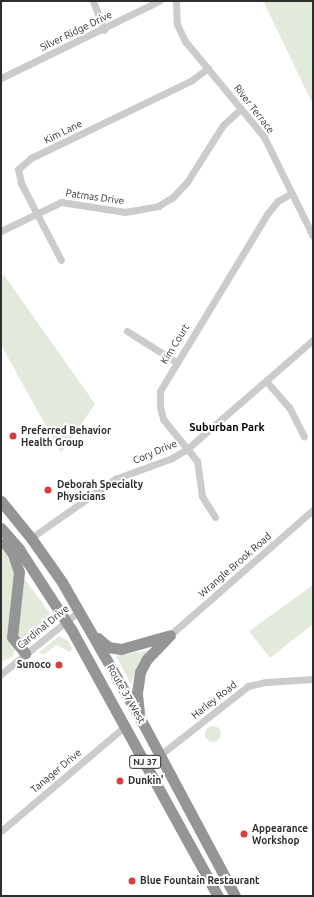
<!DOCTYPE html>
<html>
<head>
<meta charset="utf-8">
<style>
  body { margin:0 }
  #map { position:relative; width:314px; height:897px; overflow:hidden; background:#fff; font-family:Ubuntu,sans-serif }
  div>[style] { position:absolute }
  .green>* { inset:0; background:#e2eadc }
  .round { border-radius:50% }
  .minor>* { height:7px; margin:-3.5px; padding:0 3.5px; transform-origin:3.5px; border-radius:3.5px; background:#cbcbcb }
  .highway>* { height:11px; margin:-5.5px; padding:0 5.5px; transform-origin:5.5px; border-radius:5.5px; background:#959595 }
  .dots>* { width:11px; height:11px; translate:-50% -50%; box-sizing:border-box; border:2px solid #fff; border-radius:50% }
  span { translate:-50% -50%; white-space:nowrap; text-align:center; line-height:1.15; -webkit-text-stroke:4px #fff; paint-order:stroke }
  .shield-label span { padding:1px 3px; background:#fff; border:1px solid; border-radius:3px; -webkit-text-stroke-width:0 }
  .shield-label { font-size:9px; color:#2e2e2e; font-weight:700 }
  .street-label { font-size:10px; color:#2e2e2e }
  .poi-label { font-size:10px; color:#2e2e2e; font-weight:700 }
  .left { translate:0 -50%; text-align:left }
  .right { translate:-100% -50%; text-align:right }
  .neighbourhood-label { font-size:11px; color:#000; font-weight:700 }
  .frame { position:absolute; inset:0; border:2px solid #2e2e2e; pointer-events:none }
</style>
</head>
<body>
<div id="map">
  <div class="green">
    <i style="clip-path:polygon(263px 1px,313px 1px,313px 105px,283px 42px)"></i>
    <i style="clip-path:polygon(4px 275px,95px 404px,61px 453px,1px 345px,1px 276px)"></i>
    <i style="clip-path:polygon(1px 543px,14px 568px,15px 650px,13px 656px,3px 665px,12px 656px,1px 662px)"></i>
    <i style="clip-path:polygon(23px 577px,55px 620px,32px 642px,26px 643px,17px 639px)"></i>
    <i style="clip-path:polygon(313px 585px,313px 624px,270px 658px,249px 631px)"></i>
    <i style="clip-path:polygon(59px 636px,68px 641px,72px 648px,70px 652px,56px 645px,45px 654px,38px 653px)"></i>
    <i style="clip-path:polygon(149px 650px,134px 675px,131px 684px,116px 656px)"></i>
    <i class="round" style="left:205px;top:726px;width:16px;height:16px"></i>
  </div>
  <div class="minor">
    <i style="left:93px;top:1px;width:31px;rotate:69deg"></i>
    <i style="left:176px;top:1px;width:23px;rotate:88deg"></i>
    <i style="left:177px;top:24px;width:19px;rotate:65deg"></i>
    <i style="left:185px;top:41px;width:124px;rotate:50.5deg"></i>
    <i style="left:264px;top:137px;width:110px;rotate:63.7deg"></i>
    <i style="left:1px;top:78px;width:176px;rotate:-26deg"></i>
    <i style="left:1px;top:231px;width:67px;rotate:-25.8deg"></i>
    <i style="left:61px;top:202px;width:65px;rotate:8.9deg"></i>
    <i style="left:125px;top:212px;width:34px;rotate:-10deg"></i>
    <i style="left:158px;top:206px;width:17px;rotate:-31deg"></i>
    <i style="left:173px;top:197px;width:21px;rotate:-47deg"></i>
    <i style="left:187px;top:182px;width:67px;rotate:-57.7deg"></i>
    <i style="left:223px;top:125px;width:24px;rotate:-42deg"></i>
    <i style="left:61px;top:260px;width:87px;rotate:-117.5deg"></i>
    <i style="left:21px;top:183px;width:14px;rotate:-102deg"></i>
    <i style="left:18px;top:169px;width:17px;rotate:-40deg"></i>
    <i style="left:31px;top:158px;width:179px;rotate:-25.8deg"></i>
    <i style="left:192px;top:80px;width:20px;rotate:-37deg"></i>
    <i style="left:127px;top:331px;width:58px;rotate:32.3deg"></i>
    <i style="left:266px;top:381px;width:35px;rotate:49deg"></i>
    <i style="left:289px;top:407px;width:33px;rotate:63deg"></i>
    <i style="left:215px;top:517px;width:25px;rotate:-122deg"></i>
    <i style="left:202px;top:496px;width:35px;rotate:-98deg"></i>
    <i style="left:197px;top:461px;width:54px;rotate:-129deg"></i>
    <i style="left:163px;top:419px;width:12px;rotate:-104deg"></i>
    <i style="left:160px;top:407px;width:16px;rotate:-90deg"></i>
    <i style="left:160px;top:391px;width:207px;rotate:-58.8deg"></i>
    <i style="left:267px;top:214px;width:17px;rotate:-50deg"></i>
    <i style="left:278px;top:201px;width:16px;rotate:-30deg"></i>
    <i style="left:31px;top:538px;width:103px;rotate:-35.1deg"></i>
    <i style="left:115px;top:479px;width:61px;rotate:-20.2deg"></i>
    <i style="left:172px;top:458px;width:17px;rotate:-31deg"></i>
    <i style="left:187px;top:449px;width:167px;rotate:-40.9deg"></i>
    <i style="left:170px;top:635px;width:190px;rotate:-41.2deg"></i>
    <i style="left:1px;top:674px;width:100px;rotate:-38.9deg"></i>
    <i style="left:160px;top:755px;width:112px;rotate:-38.1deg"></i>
    <i style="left:248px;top:686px;width:18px;rotate:-13deg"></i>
    <i style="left:266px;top:682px;width:47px;rotate:-3.7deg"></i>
    <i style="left:1px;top:831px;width:161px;rotate:-40.2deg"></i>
  </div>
  <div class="highway">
    <i style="left:1px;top:501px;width:48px;rotate:51deg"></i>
    <i style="left:31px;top:538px;width:54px;rotate:54.8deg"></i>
    <i style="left:62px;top:582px;width:157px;rotate:60.2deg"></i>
    <i style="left:140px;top:718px;width:202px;rotate:61.9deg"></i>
    <i style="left:1px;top:528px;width:28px;rotate:49deg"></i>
    <i style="left:19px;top:549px;width:95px;rotate:57deg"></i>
    <i style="left:71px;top:629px;width:305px;rotate:61.2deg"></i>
    <i style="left:5px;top:543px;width:14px;rotate:54deg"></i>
    <i style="left:13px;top:554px;width:19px;rotate:72deg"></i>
    <i style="left:19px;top:572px;width:65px;rotate:96.1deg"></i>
    <i style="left:12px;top:637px;width:21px;rotate:51deg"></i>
    <i style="left:98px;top:638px;width:13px;rotate:42deg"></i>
    <i style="left:108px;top:647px;width:13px;rotate:9deg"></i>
    <i style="left:121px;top:649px;width:48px;rotate:-15.8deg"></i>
    <i style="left:139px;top:713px;width:20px;rotate:-96deg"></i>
    <i style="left:137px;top:693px;width:21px;rotate:-82deg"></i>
    <i style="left:140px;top:672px;width:15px;rotate:-62deg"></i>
    <i style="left:147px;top:659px;width:33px;rotate:-46deg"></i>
  </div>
  <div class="dots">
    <i style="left:13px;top:436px;background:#d83f3c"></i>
    <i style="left:48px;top:490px;background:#d83f3c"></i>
    <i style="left:59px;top:665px;background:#d83f3c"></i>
    <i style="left:120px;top:781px;background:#d83f3c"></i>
    <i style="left:244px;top:834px;background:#d83f3c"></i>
    <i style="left:132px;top:881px;background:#d83f3c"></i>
  </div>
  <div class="shield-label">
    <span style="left:145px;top:762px">NJ 37</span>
  </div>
  <div class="street-label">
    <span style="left:76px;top:31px;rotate:-26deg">Silver Ridge Drive</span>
    <span style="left:254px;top:109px;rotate:52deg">River Terrace</span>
    <span style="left:63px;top:132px;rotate:-26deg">Kim Lane</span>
    <span style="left:95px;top:197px;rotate:8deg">Patmas Drive</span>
    <span style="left:175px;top:344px;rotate:-58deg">Kim Court</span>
    <span style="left:155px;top:452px;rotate:-23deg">Cory Drive</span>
    <span style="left:235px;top:565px;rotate:-41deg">Wrangle Brook Road</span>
    <span style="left:43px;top:627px;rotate:-39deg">Cardinal Drive</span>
    <span style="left:126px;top:694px;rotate:60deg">Route 37 West</span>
    <span style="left:214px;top:700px;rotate:-38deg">Harley Road</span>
    <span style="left:56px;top:771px;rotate:-40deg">Tanager Drive</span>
  </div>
  <div class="poi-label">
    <span class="left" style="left:21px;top:436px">Preferred Behavior<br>Health Group</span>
    <span class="left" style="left:57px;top:490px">Deborah Specialty<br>Physicians</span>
    <span class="right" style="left:51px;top:665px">Sunoco</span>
    <span class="left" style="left:128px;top:781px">Dunkin'</span>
    <span class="left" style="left:252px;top:834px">Appearance<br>Workshop</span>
    <span class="left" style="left:140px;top:881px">Blue Fountain Restaurant</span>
  </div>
  <div class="neighbourhood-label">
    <span style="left:227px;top:427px">Suburban Park</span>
  </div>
  <div class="frame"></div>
</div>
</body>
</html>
